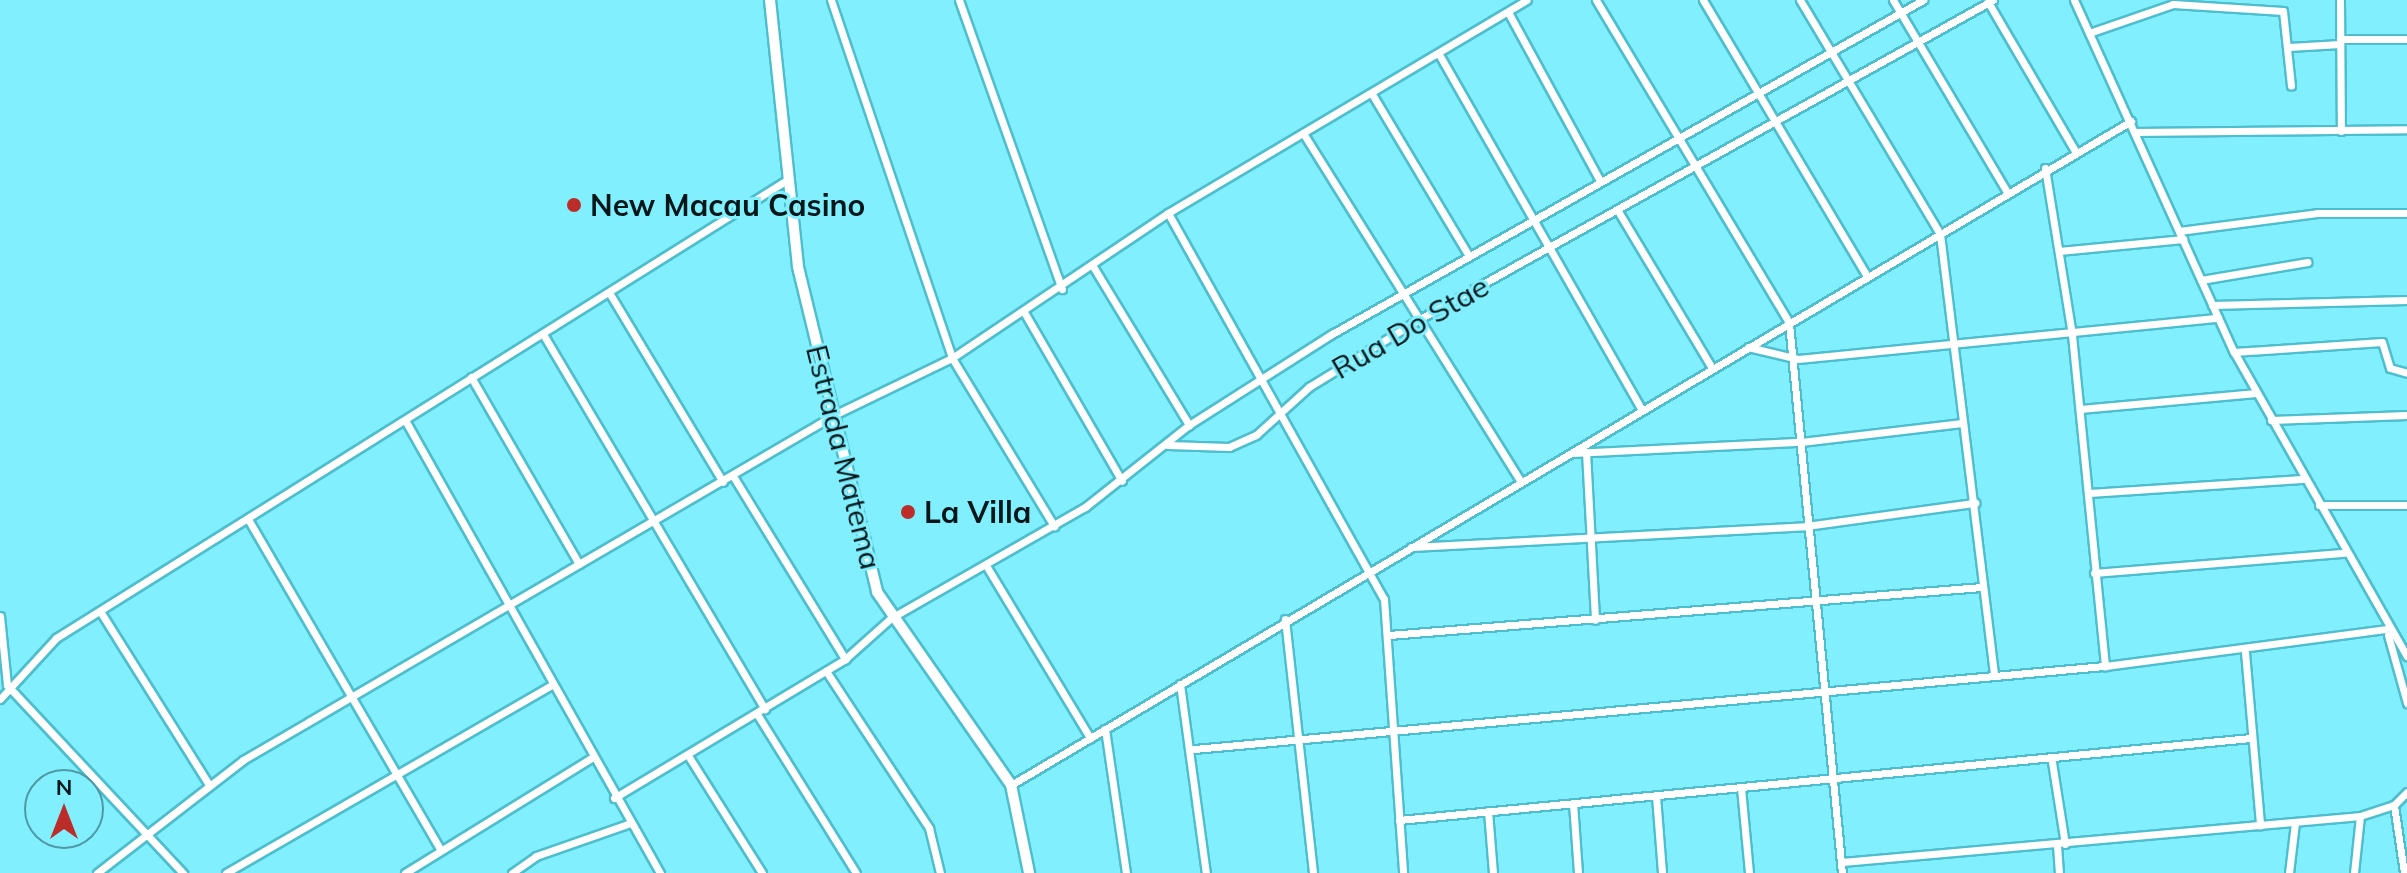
<!DOCTYPE html>
<html>
<head>
<meta charset="utf-8">
<style>
  body { margin:0 }
  #map { position:relative; width:2407px; height:873px; overflow:hidden; background:#81effe; font-family:Mulish,sans-serif }
  div>[style] { position:absolute }
  .roads { filter:drop-shadow(2px 0 #4dbecd) drop-shadow(-2px 0 #4dbecd) drop-shadow(0 2px #4dbecd) drop-shadow(0 -2px #4dbecd) }
  .street>* { height:7px; margin:-3.5px; padding:0 3.5px; transform-origin:3.5px; border-radius:3.5px; background:#fff }
  .secondary>* { height:10px; margin:-5px; padding:0 5px; transform-origin:5px; border-radius:5px; background:#fff }
  .dots>* { width:22px; height:22px; translate:-50% -50%; box-sizing:border-box; border:4px solid #81effe; border-radius:50% }
  span { translate:-50% -50%; white-space:nowrap; text-align:center; line-height:1.15; -webkit-text-stroke:6px #81effe; paint-order:stroke }
  .poi-label { font-size:30px; color:#01171a; font-weight:700 }
  .left { translate:0 -50%; text-align:left }
  .street-label { font-size:30px; color:#01171a }
  .north { position:absolute; left:24px; top:769px; width:80px; height:80px; box-sizing:border-box; background:#81effe; border:2px solid #4e99a3; border-radius:50%; rotate:0deg; font-size:22px; font-weight:700; line-height:32px; text-align:center; color:#01171a }
  .north::after { content:''; display:block; margin:auto; width:28px; height:36px; background:#bc2d29; clip-path:polygon(50% 0,100% 100%,50% 72%,0 100%) }
</style>
</head>
<body>
<div id="map">
  <div class="roads">
    <div class="street">
      <i style="left:831px;top:0;width:378px;rotate:71.3deg"></i>
      <i style="left:952px;top:358px;width:197px;rotate:58.7deg"></i>
      <i style="left:959px;top:0;width:307px;rotate:70.4deg"></i>
      <i style="left:1596px;top:0;width:376px;rotate:59.1deg"></i>
      <i style="left:1789px;top:323px;width:553px;rotate:84.5deg"></i>
      <i style="left:1703px;top:0;width:320px;rotate:59.3deg"></i>
      <i style="left:1800px;top:0;width:273px;rotate:59.1deg"></i>
      <i style="left:1940px;top:234px;width:445px;rotate:83deg"></i>
      <i style="left:1893px;top:0;width:221px;rotate:59.3deg"></i>
      <i style="left:2074px;top:0;width:387px;rotate:65.6deg"></i>
      <i style="left:2234px;top:352px;width:350px;rotate:60.4deg"></i>
      <i style="left:2340px;top:0;width:131px;rotate:89.6deg"></i>
      <i style="left:1988px;top:2px;width:173px;rotate:59.7deg"></i>
      <i style="left:1508px;top:12px;width:192px;rotate:61.4deg"></i>
      <i style="left:2089px;top:33px;width:89px;rotate:-19deg"></i>
      <i style="left:2173px;top:4px;width:110px;rotate:3.6deg"></i>
      <i style="left:2283px;top:11px;width:75px;rotate:83.9deg"></i>
      <i style="left:2340px;top:39px;width:67px"></i>
      <i style="left:2289px;top:47px;width:51px;rotate:-3.4deg"></i>
      <i style="left:1440px;top:56px;width:408px;rotate:60.3deg"></i>
      <i style="left:1372px;top:94px;width:185px;rotate:59.1deg"></i>
      <i style="left:2136px;top:132px;width:271px;rotate:-0.6deg"></i>
      <i style="left:1303px;top:133px;width:411px;rotate:58deg"></i>
      <i style="left:2045px;top:168px;width:169px;rotate:80.8deg"></i>
      <i style="left:2072px;top:335px;width:333px;rotate:84.3deg"></i>
      <i style="left:1618px;top:211px;width:183px;rotate:59.1deg"></i>
      <i style="left:1168px;top:213px;width:442px;rotate:60.8deg"></i>
      <i style="left:1384px;top:599px;width:275px;rotate:86deg"></i>
      <i style="left:2179px;top:231px;width:139px;rotate:-7.4deg"></i>
      <i style="left:2317px;top:213px;width:90px"></i>
      <i style="left:2059px;top:251px;width:125px;rotate:-5.5deg"></i>
      <i style="left:1094px;top:268px;width:184px;rotate:58.8deg"></i>
      <i style="left:2201px;top:280px;width:108px;rotate:-9.6deg"></i>
      <i style="left:610px;top:294px;width:219px;rotate:59deg"></i>
      <i style="left:2212px;top:305px;width:195px;rotate:-1.5deg"></i>
      <i style="left:1024px;top:312px;width:195px;rotate:59.9deg"></i>
      <i style="left:543px;top:334px;width:436px;rotate:59.4deg"></i>
      <i style="left:1748px;top:347px;width:51px;rotate:13.5deg"></i>
      <i style="left:1798px;top:359px;width:422px;rotate:-5.6deg"></i>
      <i style="left:2234px;top:352px;width:148px;rotate:-3.9deg"></i>
      <i style="left:2382px;top:342px;width:27px;rotate:73deg"></i>
      <i style="left:2390px;top:368px;width:18px;rotate:16deg"></i>
      <i style="left:471px;top:377px;width:216px;rotate:60deg"></i>
      <i style="left:2080px;top:409px;width:177px;rotate:-5.2deg"></i>
      <i style="left:405px;top:420px;width:520px;rotate:60.62deg"></i>
      <i style="left:2271px;top:420px;width:136px;rotate:-2.1deg"></i>
      <i style="left:1168px;top:445px;width:61px;rotate:1.9deg"></i>
      <i style="left:1229px;top:447px;width:30px;rotate:-24deg"></i>
      <i style="left:1256px;top:435px;width:72px;rotate:-42.2deg"></i>
      <i style="left:1309px;top:387px;width:128px;rotate:-31.6deg"></i>
      <i style="left:1418px;top:320px;width:658px;rotate:-29.1deg"></i>
      <i style="left:1586px;top:452px;width:168px;rotate:86.9deg"></i>
      <i style="left:1573px;top:453px;width:228px;rotate:-2.8deg"></i>
      <i style="left:1801px;top:442px;width:162px;rotate:-6.7deg"></i>
      <i style="left:733px;top:476px;width:215px;rotate:58.5deg"></i>
      <i style="left:2089px;top:493px;width:213px;rotate:-3.8deg"></i>
      <i style="left:2319px;top:505px;width:88px"></i>
      <i style="left:248px;top:519px;width:383px;rotate:59.8deg"></i>
      <i style="left:1411px;top:547px;width:396px;rotate:-3deg"></i>
      <i style="left:1806px;top:526px;width:171px;rotate:-7.8deg"></i>
      <i style="left:987px;top:567px;width:200px;rotate:58.9deg"></i>
      <i style="left:2094px;top:573px;width:251px;rotate:-4.6deg"></i>
      <i style="left:100px;top:611px;width:205px;rotate:57.9deg"></i>
      <i style="left:0;top:616px;width:69px;rotate:84.2deg"></i>
      <i style="left:7px;top:685px;width:258px;rotate:46.9deg"></i>
      <i style="left:1285px;top:619px;width:256px;rotate:83.7deg"></i>
      <i style="left:1389px;top:635px;width:595px;rotate:-4.63deg"></i>
      <i style="left:2388px;top:635px;width:71px;rotate:74.4deg"></i>
      <i style="left:2245px;top:652px;width:174px;rotate:85deg"></i>
      <i style="left:826px;top:671px;width:188px;rotate:56.7deg"></i>
      <i style="left:929px;top:828px;width:46px;rotate:76.3deg"></i>
      <i style="left:1180px;top:684px;width:191px;rotate:82.2deg"></i>
      <i style="left:0;top:699px;width:83px;rotate:-47.4deg"></i>
      <i style="left:56px;top:638px;width:863px;rotate:-32.07deg"></i>
      <i style="left:757px;top:714px;width:187px;rotate:58.1deg"></i>
      <i style="left:1105px;top:729px;width:146px;rotate:81.7deg"></i>
      <i style="left:1194px;top:749px;width:915px;rotate:-5.21deg"></i>
      <i style="left:2105px;top:666px;width:283px;rotate:-7.5deg"></i>
      <i style="left:689px;top:757px;width:137px;rotate:57.8deg"></i>
      <i style="left:2052px;top:762px;width:83px;rotate:81deg"></i>
      <i style="left:1011px;top:785px;width:1302px;rotate:-30.66deg"></i>
      <i style="left:1741px;top:788px;width:85px;rotate:84.6deg"></i>
      <i style="left:1656px;top:796px;width:77px;rotate:85.5deg"></i>
      <i style="left:614px;top:798px;width:270px;rotate:-31deg"></i>
      <i style="left:845px;top:659px;width:62px;rotate:-41.7deg"></i>
      <i style="left:891px;top:618px;width:224px;rotate:-29.8deg"></i>
      <i style="left:1085px;top:507px;width:132px;rotate:-38.3deg"></i>
      <i style="left:1189px;top:425px;width:169px;rotate:-32.5deg"></i>
      <i style="left:1332px;top:334px;width:679px;rotate:-29.47deg"></i>
      <i style="left:1573px;top:803px;width:70px;rotate:85.9deg"></i>
      <i style="left:2394px;top:805px;width:69px;rotate:81.6deg"></i>
      <i style="left:1488px;top:811px;width:62px;rotate:85.4deg"></i>
      <i style="left:1399px;top:820px;width:855px;rotate:-5.5deg"></i>
      <i style="left:2057px;top:845px;width:28px;rotate:86deg"></i>
      <i style="left:1842px;top:862px;width:520px;rotate:-5.07deg"></i>
      <i style="left:2360px;top:816px;width:36px;rotate:-18deg"></i>
      <i style="left:2394px;top:805px;width:18px;rotate:-45deg"></i>
      <i style="left:97px;top:873px;width:185px;rotate:-37.7deg"></i>
      <i style="left:243px;top:760px;width:684px;rotate:-30.27deg"></i>
      <i style="left:834px;top:415px;width:131px;rotate:-25.8deg"></i>
      <i style="left:952px;top:358px;width:260px;rotate:-33.9deg"></i>
      <i style="left:1168px;top:213px;width:417px;rotate:-30.7deg"></i>
      <i style="left:226px;top:873px;width:375px;rotate:-30deg"></i>
      <i style="left:405px;top:873px;width:219px;rotate:-31.7deg"></i>
      <i style="left:512px;top:873px;width:29px;rotate:-35deg"></i>
      <i style="left:536px;top:856px;width:101px;rotate:-19.2deg"></i>
      <i style="left:2289px;top:873px;width:50px;rotate:-83.2deg"></i>
      <i style="left:2354px;top:873px;width:57px;rotate:-84deg"></i>
    </div>
    <div class="secondary">
      <i style="left:770px;top:0;width:268px;rotate:84deg"></i>
      <i style="left:798px;top:267px;width:334px;rotate:76.3deg"></i>
      <i style="left:877px;top:592px;width:235px;rotate:55.2deg"></i>
      <i style="left:1011px;top:785px;width:90px;rotate:78.4deg"></i>
    </div>
  </div>
  <div class="dots">
    <i style="left:574px;top:205px;background:#bc2d29"></i>
    <i style="left:908px;top:512px;background:#bc2d29"></i>
  </div>
  <div class="poi-label">
    <span class="left" style="left:590px;top:205px">New Macau Casino</span>
    <span class="left" style="left:924px;top:512px">La Villa</span>
  </div>
  <div class="street-label">
    <span style="left:1410px;top:327px;rotate:-30deg">Rua Do Stae</span>
    <span style="left:844px;top:457px;rotate:76deg">Estrada Matema</span>
  </div>
  <div class="north">N</div>
</div>
</body>
</html>
